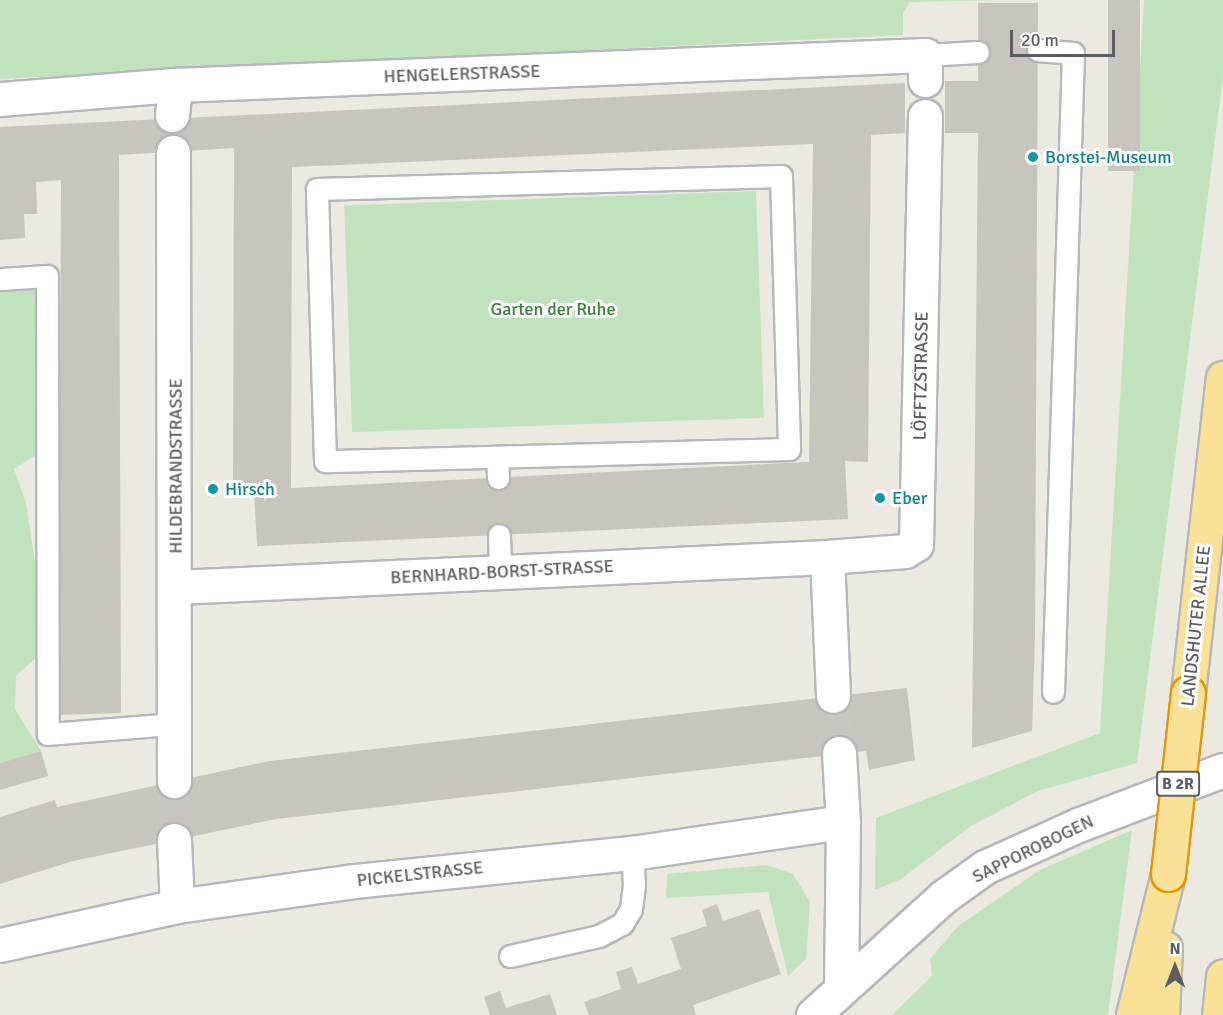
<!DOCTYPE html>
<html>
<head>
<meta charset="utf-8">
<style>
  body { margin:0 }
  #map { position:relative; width:1223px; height:1015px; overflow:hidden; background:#ece9e1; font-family:Signika,sans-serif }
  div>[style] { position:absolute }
  .green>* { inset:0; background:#c0e3be; transform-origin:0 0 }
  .building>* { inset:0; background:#c8c4be; transform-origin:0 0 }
  .minor-tunnel>* { height:33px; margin-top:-16.5px; transform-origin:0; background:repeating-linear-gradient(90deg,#c8c6c1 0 33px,transparent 0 49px) }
  .roads { filter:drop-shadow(2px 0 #b4b7bb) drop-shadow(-2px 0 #b4b7bb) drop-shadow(0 2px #b4b7bb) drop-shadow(0 -2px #b4b7bb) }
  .service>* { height:21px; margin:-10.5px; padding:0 10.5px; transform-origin:10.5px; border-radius:10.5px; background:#fff }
  .minor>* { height:33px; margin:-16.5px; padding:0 16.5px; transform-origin:16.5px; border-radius:16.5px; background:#fff }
  .trunk>* { height:33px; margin:-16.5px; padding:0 16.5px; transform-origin:16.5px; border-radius:16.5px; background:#fae198 }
  .bridges { filter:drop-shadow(2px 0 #e59608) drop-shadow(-2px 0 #e59608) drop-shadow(0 2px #e59608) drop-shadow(0 -2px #e59608) }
  .trunk-bridge>* { height:33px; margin:-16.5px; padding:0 16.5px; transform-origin:16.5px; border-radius:16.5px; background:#fae198 }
  .dots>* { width:16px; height:16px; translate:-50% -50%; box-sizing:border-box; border:3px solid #fff; border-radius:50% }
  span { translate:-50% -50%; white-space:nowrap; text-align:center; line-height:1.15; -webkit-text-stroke:6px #fff; paint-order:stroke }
  .shield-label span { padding:2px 4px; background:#fff; border:2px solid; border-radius:4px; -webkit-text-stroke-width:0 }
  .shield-label { font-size:16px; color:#5a5d62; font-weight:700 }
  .street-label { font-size:18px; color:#5a5d62 }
  .culture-label { font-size:18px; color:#0d838f }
  .left { translate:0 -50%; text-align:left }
  .park-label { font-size:18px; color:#378337 }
  .north { position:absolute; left:1145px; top:937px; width:60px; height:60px; -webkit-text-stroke:4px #fff; paint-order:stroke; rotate:0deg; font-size:16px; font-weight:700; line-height:24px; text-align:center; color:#5a5d62 }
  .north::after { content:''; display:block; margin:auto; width:21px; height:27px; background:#5a5d62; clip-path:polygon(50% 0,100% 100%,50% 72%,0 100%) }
  .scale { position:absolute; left:1010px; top:30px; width:105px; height:27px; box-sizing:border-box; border:3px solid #5a5d62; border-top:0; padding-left:8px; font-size:18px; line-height:21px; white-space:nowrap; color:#5a5d62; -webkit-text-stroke:4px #fff; paint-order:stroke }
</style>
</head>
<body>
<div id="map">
  <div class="green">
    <i style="clip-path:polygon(0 0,1002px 0,910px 2px,903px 13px,903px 35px,0 79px)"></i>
    <i style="clip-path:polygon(1144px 0,1223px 0,1223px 75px,1137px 763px,1038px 791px,971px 826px,901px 879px,875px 890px,876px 818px,1100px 733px)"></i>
    <i style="left:756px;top:191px;width:227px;height:412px;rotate:88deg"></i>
    <i style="clip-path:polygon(47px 276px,41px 452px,14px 469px,26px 503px,48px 647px,16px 676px,15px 709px,41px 751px,0 763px,0 279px)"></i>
    <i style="clip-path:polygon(1132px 830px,1108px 1015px,892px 1015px,932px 976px,930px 959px,958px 926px,1040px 870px)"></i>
    <i style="clip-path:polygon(767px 865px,793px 874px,810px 902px,806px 959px,788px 976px,768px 892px,666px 898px,667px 874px)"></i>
  </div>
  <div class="building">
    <i style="left:1108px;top:0;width:32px;height:171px"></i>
    <i style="clip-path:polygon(978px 3px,1038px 3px,1035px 636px,1032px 731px,972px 748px,978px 133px,945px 133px,945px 81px,978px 81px)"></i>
    <i style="clip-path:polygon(evenodd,905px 83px,905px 133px,871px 135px,868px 462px,845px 461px,848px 519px,257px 546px,254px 489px,233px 489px,234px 148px,119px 155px,121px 713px,59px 715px,61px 180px,36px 182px,37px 214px,24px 214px,25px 238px,0 240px,0 127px,905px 83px,813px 144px,809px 462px,291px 488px,292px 167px,813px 144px)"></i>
    <i style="clip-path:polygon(907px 688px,915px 760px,869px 770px,866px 751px,276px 819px,73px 861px,0 884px,0 817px,55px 800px,57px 807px,269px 761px)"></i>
    <i style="clip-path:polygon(41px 751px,48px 776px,0 790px,0 763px)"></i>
    <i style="clip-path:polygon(717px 904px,723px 921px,759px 909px,781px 974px,693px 1005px,696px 1015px,589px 1015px,584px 1002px,621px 989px,616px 972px,632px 967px,638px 984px,681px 969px,671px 938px,707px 926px,702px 910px)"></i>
    <i style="clip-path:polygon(500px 991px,506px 1008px,550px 994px,557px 1015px,490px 1015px,484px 997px)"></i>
  </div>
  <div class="minor-tunnel">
    <i style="left:833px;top:696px;width:57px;rotate:84deg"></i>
    <i style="left:174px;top:781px;width:59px;rotate:90deg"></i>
  </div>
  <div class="roads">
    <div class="service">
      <i style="left:1038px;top:50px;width:35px;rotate:5deg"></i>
      <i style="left:1073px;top:53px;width:639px;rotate:91.79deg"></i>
      <i style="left:925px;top:55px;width:53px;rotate:-3.2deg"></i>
      <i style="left:781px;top:176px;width:273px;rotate:88.3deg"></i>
      <i style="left:789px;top:449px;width:464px;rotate:178.5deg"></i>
      <i style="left:325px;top:461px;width:272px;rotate:-91.7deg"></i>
      <i style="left:317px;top:189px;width:464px;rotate:-1.6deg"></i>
      <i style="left:0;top:279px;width:47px;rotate:-3.7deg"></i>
      <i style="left:47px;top:276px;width:458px;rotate:89.9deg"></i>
      <i style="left:48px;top:734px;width:125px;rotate:-4.6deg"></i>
      <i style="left:497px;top:457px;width:21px;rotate:87deg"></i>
      <i style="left:499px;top:535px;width:37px;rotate:88deg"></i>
      <i style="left:510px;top:956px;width:91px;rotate:-12.7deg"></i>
      <i style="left:599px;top:936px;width:26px;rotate:-28deg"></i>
      <i style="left:622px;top:924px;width:17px;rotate:-59deg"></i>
      <i style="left:631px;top:909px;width:23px;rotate:-83deg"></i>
      <i style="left:634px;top:886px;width:33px;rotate:-93deg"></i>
    </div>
    <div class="minor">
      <i style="left:0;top:99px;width:176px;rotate:-4.6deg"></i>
      <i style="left:175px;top:85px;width:751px;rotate:-2.29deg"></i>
      <i style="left:925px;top:55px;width:25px;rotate:90deg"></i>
      <i style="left:172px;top:115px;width:30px;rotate:-84deg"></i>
      <i style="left:173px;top:152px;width:629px;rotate:89.91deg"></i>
      <i style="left:827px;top:557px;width:139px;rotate:87.5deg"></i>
      <i style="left:176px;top:587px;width:652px;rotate:-2.64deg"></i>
      <i style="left:827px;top:557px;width:78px;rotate:-4.4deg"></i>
      <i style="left:905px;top:551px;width:13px;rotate:-32deg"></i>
      <i style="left:916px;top:544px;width:428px;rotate:-88.8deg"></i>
      <i style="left:839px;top:753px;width:69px;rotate:86.7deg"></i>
      <i style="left:843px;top:822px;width:164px;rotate:90.7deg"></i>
      <i style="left:174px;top:840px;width:66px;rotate:87.4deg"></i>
      <i style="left:0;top:945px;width:181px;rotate:-12.4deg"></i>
      <i style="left:177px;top:906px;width:180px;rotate:-8deg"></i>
      <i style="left:355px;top:881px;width:278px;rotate:-5.8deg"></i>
      <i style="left:632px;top:853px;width:213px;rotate:-8.4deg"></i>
      <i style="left:813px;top:1015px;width:176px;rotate:-42.2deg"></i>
      <i style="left:943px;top:897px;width:52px;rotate:-35.5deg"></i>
      <i style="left:985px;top:867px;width:102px;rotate:-24.3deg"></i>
      <i style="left:1078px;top:825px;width:155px;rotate:-20.8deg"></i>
    </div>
    <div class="trunk">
      <i style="left:1188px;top:693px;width:317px;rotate:-83.7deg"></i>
      <i style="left:1133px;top:1015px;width:145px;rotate:-76.1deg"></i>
      <i style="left:1162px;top:1015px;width:67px;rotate:-87.4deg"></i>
      <i style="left:1219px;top:1015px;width:39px;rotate:-84deg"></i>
    </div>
  </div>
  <div class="bridges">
    <div class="trunk-bridge">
      <i style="left:1168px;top:874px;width:182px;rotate:-83.7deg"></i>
    </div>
  </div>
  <div class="dots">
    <i style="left:1033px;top:157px;background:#0f9aa8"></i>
    <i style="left:213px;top:489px;background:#0f9aa8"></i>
    <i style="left:880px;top:498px;background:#0f9aa8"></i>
  </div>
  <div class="shield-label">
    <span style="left:1178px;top:784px">B 2R</span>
  </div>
  <div class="street-label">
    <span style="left:462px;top:74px;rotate:-2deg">HENGELERSTRASSE</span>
    <span style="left:921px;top:376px;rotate:-89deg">LÖFFTZSTRASSE</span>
    <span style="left:176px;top:466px;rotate:-90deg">HILDEBRANDSTRASSE</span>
    <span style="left:502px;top:572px;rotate:-3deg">BERNHARD-BORST-STRASSE</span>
    <span style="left:1196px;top:626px;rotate:-84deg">LANDSHUTER ALLEE</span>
    <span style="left:1033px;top:849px;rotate:-26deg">SAPPOROBOGEN</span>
    <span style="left:420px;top:874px;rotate:-6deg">PICKELSTRASSE</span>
  </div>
  <div class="culture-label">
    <span class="left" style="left:1045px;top:157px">Borstei-Museum</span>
    <span class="left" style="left:225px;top:489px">Hirsch</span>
    <span class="left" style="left:892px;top:498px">Eber</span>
  </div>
  <div class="park-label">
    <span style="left:553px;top:309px">Garten der Ruhe</span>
  </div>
  <div class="north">N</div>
  <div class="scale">20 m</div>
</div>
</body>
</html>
